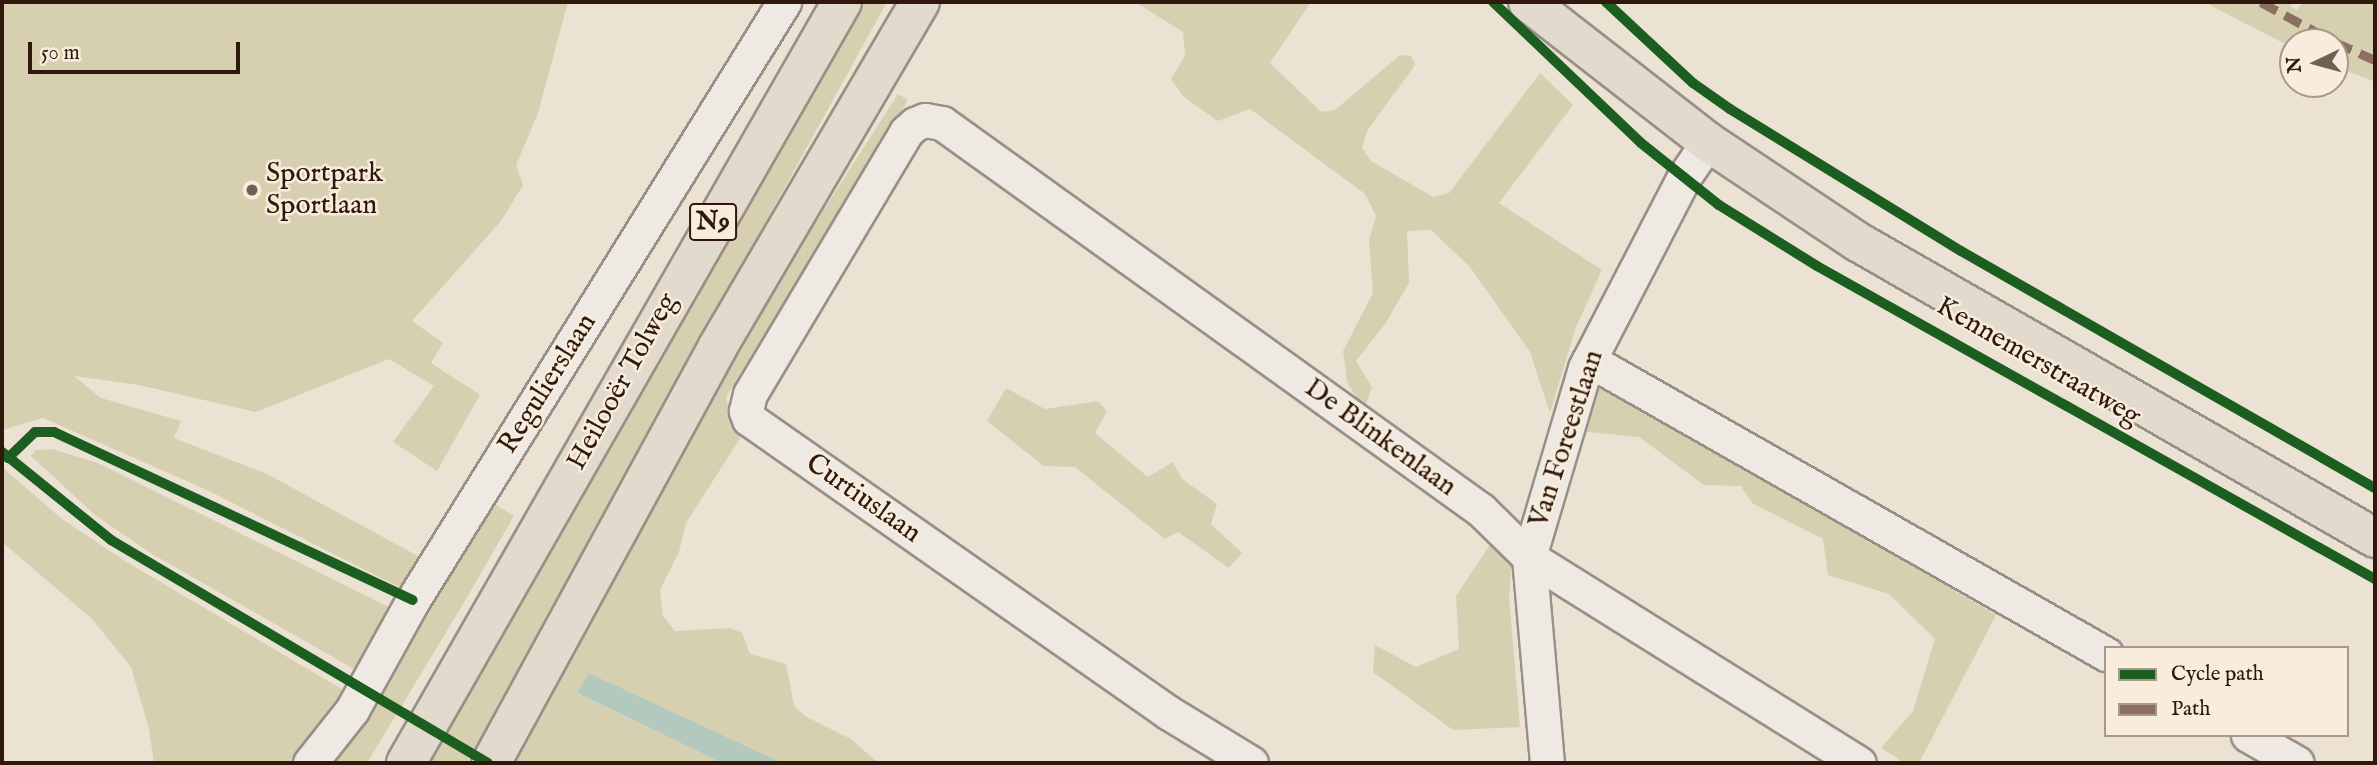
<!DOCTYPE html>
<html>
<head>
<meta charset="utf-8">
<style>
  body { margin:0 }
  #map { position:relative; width:2377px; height:765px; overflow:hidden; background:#ebe2d4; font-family:"IM FELL English",serif }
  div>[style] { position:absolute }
  .green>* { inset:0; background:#d6d0b0 }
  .water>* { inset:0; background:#b4c9be }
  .roads { filter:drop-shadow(2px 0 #989087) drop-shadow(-2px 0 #989087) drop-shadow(0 2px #989087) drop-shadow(0 -2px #989087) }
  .minor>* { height:33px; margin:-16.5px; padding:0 16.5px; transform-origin:16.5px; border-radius:16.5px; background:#eeeae3 }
  .major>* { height:38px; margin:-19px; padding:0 19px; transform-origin:19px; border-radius:19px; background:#e2dacd }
  .highway>* { height:38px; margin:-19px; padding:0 19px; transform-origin:19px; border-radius:19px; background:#e2dacd }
  .quiet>* { height:9px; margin-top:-4.5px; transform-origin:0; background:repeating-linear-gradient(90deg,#8d6e63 0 18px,transparent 0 27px) }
  .cycleway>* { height:10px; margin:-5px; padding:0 5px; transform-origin:5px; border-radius:5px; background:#1b5e20 }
  .dots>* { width:19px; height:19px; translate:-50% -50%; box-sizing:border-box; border:4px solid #f8eddd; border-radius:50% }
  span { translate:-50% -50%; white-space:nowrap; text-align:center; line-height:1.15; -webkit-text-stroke:5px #f8eddd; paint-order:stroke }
  .shield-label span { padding:2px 5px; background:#f8eddd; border:2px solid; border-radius:5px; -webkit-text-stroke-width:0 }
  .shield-label { font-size:26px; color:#30180d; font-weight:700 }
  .poi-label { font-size:28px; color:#30180d }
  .left { translate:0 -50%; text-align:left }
  .street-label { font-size:28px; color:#30180d }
  .frame { position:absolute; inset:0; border:4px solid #30180d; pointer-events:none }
  .legend { position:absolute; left:2104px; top:646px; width:245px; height:91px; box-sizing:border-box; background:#f8eddd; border:2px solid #a8988a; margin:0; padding:9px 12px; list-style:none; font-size:21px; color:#30180d }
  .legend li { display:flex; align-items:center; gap:14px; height:35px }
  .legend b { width:35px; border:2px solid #a8988a }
  .north { position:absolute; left:2279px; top:28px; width:70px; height:70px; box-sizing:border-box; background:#f8eddd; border:2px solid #a8988a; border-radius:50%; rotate:265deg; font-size:19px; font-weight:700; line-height:28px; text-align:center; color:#30180d }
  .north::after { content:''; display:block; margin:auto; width:24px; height:32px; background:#715f53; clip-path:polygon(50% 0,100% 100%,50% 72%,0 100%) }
  .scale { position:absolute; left:28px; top:42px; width:212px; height:32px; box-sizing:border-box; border:4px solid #30180d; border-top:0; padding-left:9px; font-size:21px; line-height:24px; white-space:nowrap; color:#30180d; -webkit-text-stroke:5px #f8eddd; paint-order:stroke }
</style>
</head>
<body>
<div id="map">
  <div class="green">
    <i style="clip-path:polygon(2px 2px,568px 2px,538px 113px,516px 165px,523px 185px,501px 221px,412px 321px,443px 343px,431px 363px,480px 395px,437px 471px,393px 442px,434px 386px,389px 359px,256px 412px,139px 385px,74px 376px,101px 398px,181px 421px,174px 438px,267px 474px,418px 556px,401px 588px,207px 490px,43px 418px,2px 430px)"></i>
    <i style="clip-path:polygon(863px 2px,887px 2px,467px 763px,426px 763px,698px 281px)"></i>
    <i style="clip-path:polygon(1135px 2px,1311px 2px,1270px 63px,1321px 112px,1335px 110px,1400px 55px,1411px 56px,1415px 65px,1367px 131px,1362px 148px,1371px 161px,1433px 197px,1449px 193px,1540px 73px,1573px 105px,1499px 203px,1602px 270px,1576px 327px,1550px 413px,1530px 352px,1470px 267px,1431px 230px,1407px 231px,1409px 283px,1385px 324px,1356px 361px,1372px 387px,1364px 409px,1347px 382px,1343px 351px,1373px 293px,1369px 240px,1376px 216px,1365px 194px,1250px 109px,1218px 121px,1184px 97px,1171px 79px,1185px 56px,1183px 32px)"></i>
    <i style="clip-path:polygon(2204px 2px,2292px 2px,2290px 6px,2297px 10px,2303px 2px,2375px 2px,2375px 82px,2335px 66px,2335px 42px,2293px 42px,2293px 48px)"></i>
    <i style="clip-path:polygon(898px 94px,908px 100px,726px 397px,730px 416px,746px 429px,686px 523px,679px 552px,660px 590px,663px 616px,675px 631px,730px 628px,742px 633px,750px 654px,786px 664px,794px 706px,805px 716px,851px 739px,878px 763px,783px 763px,589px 673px,578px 694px,722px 763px,521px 763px,513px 759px,540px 705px,762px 306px)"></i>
    <i style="clip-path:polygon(1595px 381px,1996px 615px,1919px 763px,1905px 763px,1881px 748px,1913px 711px,1935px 639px,1889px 594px,1828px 575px,1823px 539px,1752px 503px,1741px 486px,1704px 485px,1639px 437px,1578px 431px)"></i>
    <i style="clip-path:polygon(1006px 388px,1045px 409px,1098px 401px,1107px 411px,1095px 433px,1148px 477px,1173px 462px,1182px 479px,1217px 504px,1211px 524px,1242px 553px,1229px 568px,1178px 532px,1165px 539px,1075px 467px,1044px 466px,987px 421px)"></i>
    <i style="clip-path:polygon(52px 449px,98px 463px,393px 609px,361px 673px,152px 554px,95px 515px,31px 456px,36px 450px)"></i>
    <i style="clip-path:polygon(2px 467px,62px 519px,125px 561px,350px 694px,295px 763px,154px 763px,149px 729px,131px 667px,92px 619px,2px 542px)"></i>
    <i style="clip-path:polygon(488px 500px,514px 516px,459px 611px,367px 763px,330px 763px,374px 709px,432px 592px)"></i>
    <i style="clip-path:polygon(1493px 540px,1513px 554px,1509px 596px,1520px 727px,1453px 730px,1373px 672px,1375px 645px,1416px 667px,1459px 649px,1456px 596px)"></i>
  </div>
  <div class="water">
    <i style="clip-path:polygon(589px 673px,783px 763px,722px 763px,577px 693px)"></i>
  </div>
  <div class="roads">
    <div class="minor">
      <i style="left:1589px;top:360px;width:595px;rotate:29.63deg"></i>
      <i style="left:2248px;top:735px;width:56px;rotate:29.7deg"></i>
      <i style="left:310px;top:763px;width:68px;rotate:-51.6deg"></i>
      <i style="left:352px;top:710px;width:126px;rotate:-61deg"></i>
      <i style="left:413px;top:600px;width:704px;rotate:-58.18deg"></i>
      <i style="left:1251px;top:763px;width:96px;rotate:-148.6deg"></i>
      <i style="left:1169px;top:713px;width:513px;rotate:-145.01deg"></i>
      <i style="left:749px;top:419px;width:9px;rotate:-111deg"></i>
      <i style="left:746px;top:411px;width:17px;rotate:-77deg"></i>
      <i style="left:750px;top:394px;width:305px;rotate:-59.2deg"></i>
      <i style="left:906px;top:132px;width:12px;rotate:-42deg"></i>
      <i style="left:915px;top:124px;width:11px;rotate:-22deg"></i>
      <i style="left:925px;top:120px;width:17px;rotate:10deg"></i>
      <i style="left:942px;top:123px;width:664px;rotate:35.68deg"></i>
      <i style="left:1481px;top:510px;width:67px;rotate:44.4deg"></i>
      <i style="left:1529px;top:557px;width:389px;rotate:32deg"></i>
      <i style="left:1547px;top:763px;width:207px;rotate:-95deg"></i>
      <i style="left:1529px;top:557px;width:197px;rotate:-73.5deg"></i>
      <i style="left:1585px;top:368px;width:215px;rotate:-62.6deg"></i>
      <i style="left:1684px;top:177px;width:42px;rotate:-55.6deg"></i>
    </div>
    <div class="major">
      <i style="left:1528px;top:2px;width:228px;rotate:37.9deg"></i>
      <i style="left:1708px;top:142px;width:180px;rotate:33.7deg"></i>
      <i style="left:1858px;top:242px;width:596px;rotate:29.79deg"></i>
    </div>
    <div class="highway">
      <i style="left:406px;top:763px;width:877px;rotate:-60.19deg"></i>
      <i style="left:491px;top:763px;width:473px;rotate:-61.4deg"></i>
      <i style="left:717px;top:348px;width:401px;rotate:-59.6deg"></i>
    </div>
  </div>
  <div class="quiet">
    <i style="left:2261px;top:2px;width:84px;rotate:28.4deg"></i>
    <i style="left:2335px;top:42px;width:44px;rotate:24.2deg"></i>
  </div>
  <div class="cycleway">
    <i style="left:1493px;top:2px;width:204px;rotate:43.6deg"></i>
    <i style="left:1641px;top:143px;width:100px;rotate:38.5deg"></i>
    <i style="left:1719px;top:205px;width:115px;rotate:31.9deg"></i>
    <i style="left:1817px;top:266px;width:640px;rotate:29.29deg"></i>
    <i style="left:1606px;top:2px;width:119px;rotate:43deg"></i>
    <i style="left:1693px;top:83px;width:45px;rotate:35.1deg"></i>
    <i style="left:1730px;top:109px;width:271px;rotate:31.6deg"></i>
    <i style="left:1961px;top:251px;width:477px;rotate:29.8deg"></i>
    <i style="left:2px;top:452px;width:140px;rotate:38.9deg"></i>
    <i style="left:111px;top:540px;width:438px;rotate:30.6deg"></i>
    <i style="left:8px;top:458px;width:37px;rotate:-44deg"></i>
    <i style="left:35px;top:432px;width:19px"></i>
    <i style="left:54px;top:432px;width:396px;rotate:25.1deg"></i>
  </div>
  <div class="dots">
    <i style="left:252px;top:190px;background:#715f53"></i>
  </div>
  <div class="shield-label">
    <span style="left:713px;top:222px">N9</span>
  </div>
  <div class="poi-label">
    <span class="left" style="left:266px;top:190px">Sportpark<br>Sportlaan</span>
  </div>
  <div class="street-label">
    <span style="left:2038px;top:362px;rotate:30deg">Kennemerstraatweg</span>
    <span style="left:623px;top:382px;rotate:-61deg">Heilooër Tolweg</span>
    <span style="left:548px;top:384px;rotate:-58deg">Regulierslaan</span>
    <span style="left:1380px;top:438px;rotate:36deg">De Blinkenlaan</span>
    <span style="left:1567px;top:439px;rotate:-72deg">Van Foreestlaan</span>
    <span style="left:863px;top:499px;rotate:35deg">Curtiuslaan</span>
  </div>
  <div class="frame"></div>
  <ul class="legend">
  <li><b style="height:9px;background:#1b5e20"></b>Cycle path</li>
  <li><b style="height:9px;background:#8d6e63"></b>Path</li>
  </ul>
  <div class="north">N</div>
  <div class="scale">50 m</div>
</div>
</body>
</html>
